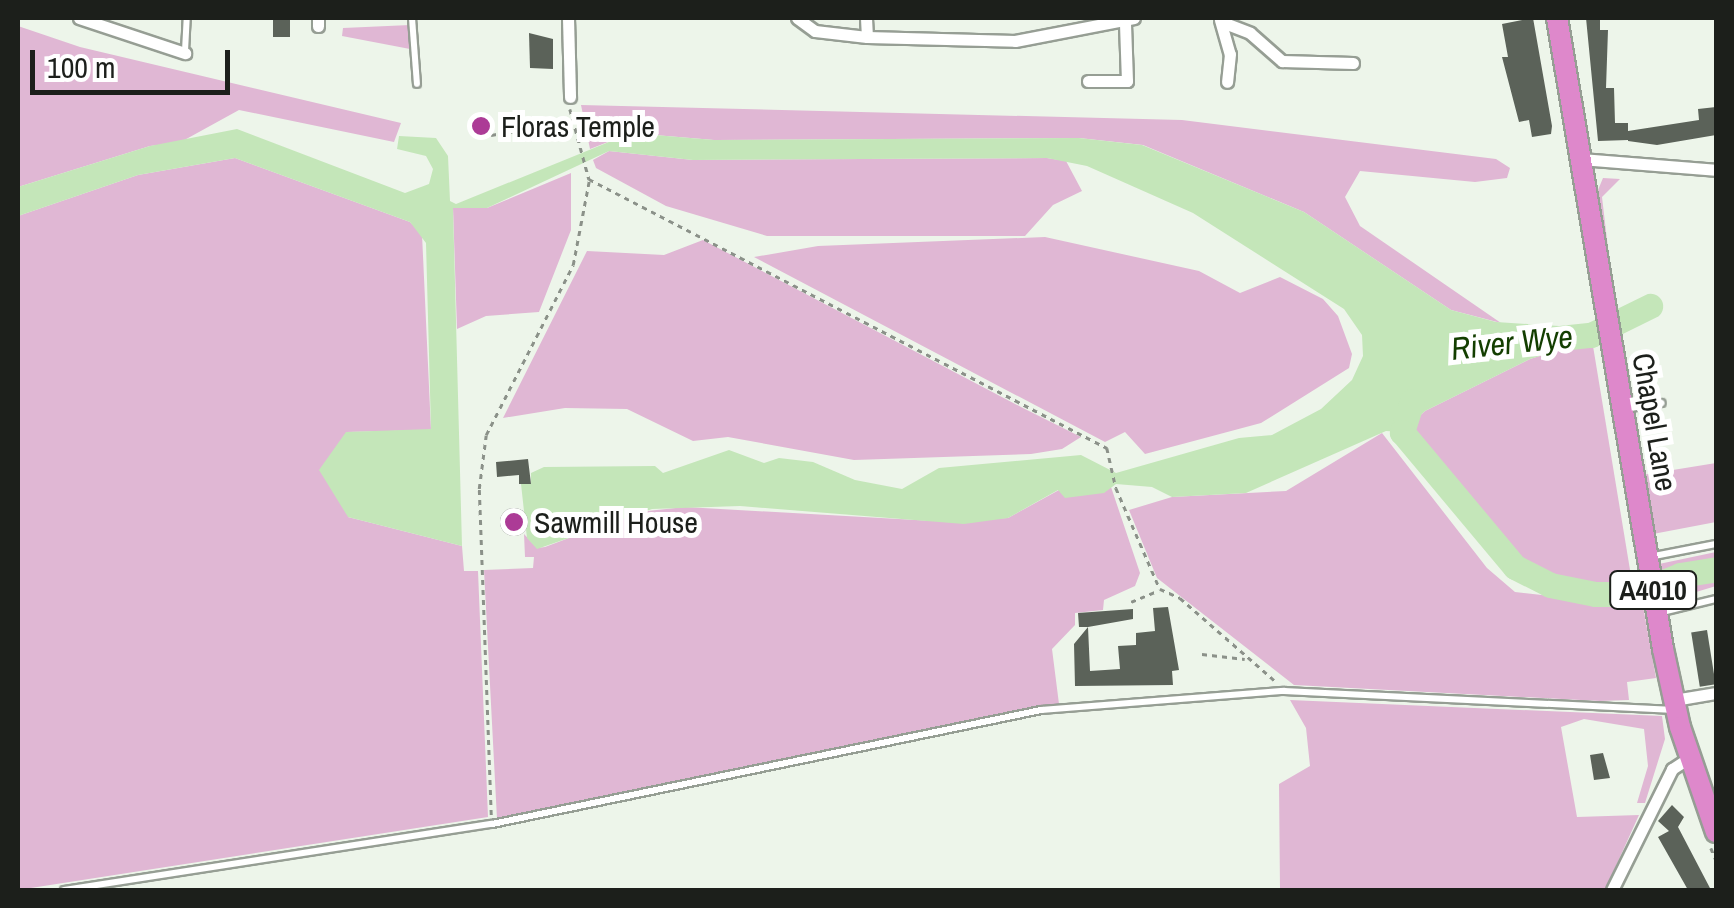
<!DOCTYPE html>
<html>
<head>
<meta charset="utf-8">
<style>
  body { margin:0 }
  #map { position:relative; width:1734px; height:908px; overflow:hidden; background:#edf5ea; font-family:"Archivo Narrow",sans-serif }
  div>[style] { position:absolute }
  .green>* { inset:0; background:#e0b7d4 }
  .water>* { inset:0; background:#c4e6b9 }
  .river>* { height:25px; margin:-12.5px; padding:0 12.5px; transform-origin:12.5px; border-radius:12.5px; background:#c4e6b9 }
  .building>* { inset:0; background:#5b6259; transform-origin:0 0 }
  .round { border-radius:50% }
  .path>* { height:2.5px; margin-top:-1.25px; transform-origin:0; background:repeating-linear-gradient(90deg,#8b9189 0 5px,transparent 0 10px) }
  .roads { filter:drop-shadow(2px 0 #969e94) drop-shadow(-2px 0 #969e94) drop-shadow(0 2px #969e94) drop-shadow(0 -2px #969e94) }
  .service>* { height:6px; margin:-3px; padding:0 3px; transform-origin:3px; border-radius:3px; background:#fff }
  .minor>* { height:11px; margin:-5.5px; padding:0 5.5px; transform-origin:5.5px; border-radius:5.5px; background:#fff }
  .trunk>* { height:20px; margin:-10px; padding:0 10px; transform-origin:10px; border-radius:10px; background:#de88cb }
  .dots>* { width:28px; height:28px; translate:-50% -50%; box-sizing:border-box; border:5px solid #fff; border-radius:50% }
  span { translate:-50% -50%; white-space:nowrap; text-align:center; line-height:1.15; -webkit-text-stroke:10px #fff; paint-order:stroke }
  .shield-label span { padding:2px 8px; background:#fff; border:2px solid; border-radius:8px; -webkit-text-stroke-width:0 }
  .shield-label { font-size:28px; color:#1c1f1b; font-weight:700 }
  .poi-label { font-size:30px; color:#1c1f1b }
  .left { translate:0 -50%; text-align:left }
  .street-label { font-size:30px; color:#1c1f1b }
  .water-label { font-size:32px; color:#133e00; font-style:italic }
  .frame { position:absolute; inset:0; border:20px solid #1c1f1b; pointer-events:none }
  .scale { position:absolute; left:30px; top:50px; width:200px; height:45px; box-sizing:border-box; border:5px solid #1c1f1b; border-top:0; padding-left:12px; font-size:30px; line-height:35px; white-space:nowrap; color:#1c1f1b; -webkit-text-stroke:8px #fff; paint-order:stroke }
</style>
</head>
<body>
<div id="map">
  <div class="green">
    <i style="clip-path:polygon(410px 25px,410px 49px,342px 36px,343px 28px)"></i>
    <i style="clip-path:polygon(18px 26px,80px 47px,401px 123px,394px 142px,239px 110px,179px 143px,150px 146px,18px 187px)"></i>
    <i style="clip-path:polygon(581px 105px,1182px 120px,1496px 159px,1510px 168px,1507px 178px,1475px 182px,1360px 171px,1345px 197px,1360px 226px,1501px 323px,1451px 310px,1304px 212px,1143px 145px,1079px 138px,714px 140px,631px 133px,590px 149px)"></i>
    <i style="clip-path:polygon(609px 151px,693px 160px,1047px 158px,1066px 161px,1082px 191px,1053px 205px,1025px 236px,767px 236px,666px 206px,596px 168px,593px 160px)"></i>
    <i style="clip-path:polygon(235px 158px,410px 222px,422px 234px,431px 430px,347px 432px,348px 517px,462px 546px,464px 571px,478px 571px,488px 817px,18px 890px,18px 216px,138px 175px)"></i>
    <i style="clip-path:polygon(571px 173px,571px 230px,539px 312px,486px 316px,457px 329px,453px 208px,487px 208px)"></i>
    <i style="clip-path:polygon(1603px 178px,1620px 179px,1602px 197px,1616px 316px,1598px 190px)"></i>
    <i style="clip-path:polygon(1045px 237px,1199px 271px,1240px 293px,1280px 277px,1323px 299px,1338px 316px,1352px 354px,1349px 368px,1261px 423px,1145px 454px,1125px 432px,1105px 442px,754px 257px,818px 246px)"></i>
    <i style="clip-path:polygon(703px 240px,1021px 407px,1081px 437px,1062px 449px,1031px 454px,854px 460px,728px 437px,693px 441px,627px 409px,565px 408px,503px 418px,587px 251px,664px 255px)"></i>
    <i style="clip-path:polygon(1592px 340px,1634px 594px,1550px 585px,1515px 567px,1402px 432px,1425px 411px,1530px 359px)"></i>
    <i style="clip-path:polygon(1382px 433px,1487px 568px,1515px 592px,1577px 599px,1641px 595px,1656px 678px,1627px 682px,1629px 700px,1600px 701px,1294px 685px,1157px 578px,1129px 510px,1172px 497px,1286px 491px)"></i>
    <i style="clip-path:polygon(1716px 463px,1716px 522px,1653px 534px,1642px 475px)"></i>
    <i style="clip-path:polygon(1111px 487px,1140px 573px,1135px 586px,1104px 600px,1103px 610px,1075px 613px,1075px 625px,1052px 649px,1059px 704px,497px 819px,484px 570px,533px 568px,534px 557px,525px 557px,524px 534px,537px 548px,545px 547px,638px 512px,685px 507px,934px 521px,1008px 518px,1059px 490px,1065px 497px)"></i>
    <i style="clip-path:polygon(1716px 552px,1716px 586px,1673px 599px,1664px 590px,1659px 564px)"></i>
    <i style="clip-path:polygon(1290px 700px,1662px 716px,1665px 739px,1645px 803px,1637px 803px,1648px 766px,1644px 729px,1584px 719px,1561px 727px,1577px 817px,1639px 815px,1605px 890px,1280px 890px,1279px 784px,1310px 766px,1306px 728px)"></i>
  </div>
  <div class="water">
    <i style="clip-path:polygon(237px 129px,405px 193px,429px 184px,433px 169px,426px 156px,397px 149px,399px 136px,436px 138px,448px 156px,450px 201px,456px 204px,631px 133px,714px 140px,1079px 138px,1142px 145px,1304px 212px,1451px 310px,1496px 322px,1590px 328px,1592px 340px,1530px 359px,1425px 411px,1402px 432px,1386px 431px,1246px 493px,1172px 497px,1152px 487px,1116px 484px,1104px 493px,1065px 498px,1058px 490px,1008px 518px,964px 524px,740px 506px,652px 509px,537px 549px,527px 538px,521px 484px,531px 484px,531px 473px,544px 467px,655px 466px,663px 473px,729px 450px,764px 463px,779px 458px,813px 462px,855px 480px,902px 489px,939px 468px,1081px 455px,1116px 473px,1239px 438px,1272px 435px,1321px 409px,1352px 380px,1363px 356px,1362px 335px,1344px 309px,1193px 213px,1087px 166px,1047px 158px,693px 160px,609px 151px,487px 208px,453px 208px,462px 546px,348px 517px,319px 470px,346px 432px,431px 429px,426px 243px,410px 222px,235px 158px,138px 175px,18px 216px,18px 187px,150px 146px)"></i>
  </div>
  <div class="river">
    <i style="left:1560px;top:338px;width:31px;rotate:-6deg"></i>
    <i style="left:1591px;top:335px;width:66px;rotate:-26.2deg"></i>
    <i style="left:1412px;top:401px;width:33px;rotate:108deg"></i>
    <i style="left:1402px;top:432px;width:176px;rotate:50.1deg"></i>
    <i style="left:1515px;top:567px;width:39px;rotate:27deg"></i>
    <i style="left:1550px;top:585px;width:46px;rotate:11.3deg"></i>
    <i style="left:1595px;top:594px;width:39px"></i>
    <i style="left:1634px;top:594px;width:50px;rotate:-22.4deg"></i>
    <i style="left:1680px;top:575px;width:36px;rotate:-9deg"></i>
  </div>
  <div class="building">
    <i style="left:273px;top:18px;width:17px;height:19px"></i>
    <i style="clip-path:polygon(1533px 18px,1552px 126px,1551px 134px,1532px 137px,1529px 120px,1519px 122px,1502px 57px,1508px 57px,1502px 24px)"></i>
    <i style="clip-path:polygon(1586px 18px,1600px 18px,1600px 30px,1608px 30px,1606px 88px,1614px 88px,1615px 123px,1628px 123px,1628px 140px,1598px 141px)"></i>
    <i style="clip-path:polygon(529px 33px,553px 39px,553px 69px,530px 68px)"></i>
    <i style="clip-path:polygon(1716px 107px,1716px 135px,1657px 145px,1628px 141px,1628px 131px,1699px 120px,1698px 109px)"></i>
    <i style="clip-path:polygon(528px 459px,531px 484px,519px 484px,519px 475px,497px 477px,496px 462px)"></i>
    <i class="round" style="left:500px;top:508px;width:28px;height:28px"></i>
    <i style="clip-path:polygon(1168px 607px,1179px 670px,1172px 671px,1173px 685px,1075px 686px,1074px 644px,1088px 627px,1079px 627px,1078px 613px,1133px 609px,1133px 619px,1088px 627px,1090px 671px,1120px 669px,1118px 646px,1136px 645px,1136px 633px,1155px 631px,1153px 608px)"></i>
    <i style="left:1707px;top:630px;width:55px;height:16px;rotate:81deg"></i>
    <i style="clip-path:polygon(1603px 753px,1610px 778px,1594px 780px,1590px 755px)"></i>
    <i style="clip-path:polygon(1672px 805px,1684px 817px,1678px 827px,1711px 890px,1688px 890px,1658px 837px,1669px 831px,1658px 821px)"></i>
  </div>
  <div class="path">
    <i style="left:570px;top:109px;width:73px;rotate:74.8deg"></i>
    <i style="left:589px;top:179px;width:584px;rotate:27.44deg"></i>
    <i style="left:1107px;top:448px;width:41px;rotate:77.3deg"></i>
    <i style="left:1116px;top:488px;width:110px;rotate:66.5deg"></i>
    <i style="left:1160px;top:589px;width:22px;rotate:24deg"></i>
    <i style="left:1180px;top:598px;width:125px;rotate:41.1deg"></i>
    <i style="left:491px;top:135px;width:79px;rotate:-9.5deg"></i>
    <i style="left:1131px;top:602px;width:30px;rotate:-23deg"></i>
    <i style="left:1202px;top:654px;width:43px;rotate:6.6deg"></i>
    <i style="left:491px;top:815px;width:326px;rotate:-92.1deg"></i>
    <i style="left:479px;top:489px;width:54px;rotate:-82.6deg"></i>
    <i style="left:486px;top:435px;width:191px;rotate:-62.9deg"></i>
    <i style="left:573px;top:265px;width:86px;rotate:-79.2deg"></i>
    <i style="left:1711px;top:848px;width:13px;rotate:67deg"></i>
  </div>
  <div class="roads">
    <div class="service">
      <i style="left:412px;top:18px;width:66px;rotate:85.7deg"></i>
      <i style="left:185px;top:51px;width:33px;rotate:-87deg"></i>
      <i style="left:1624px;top:409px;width:38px;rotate:-9deg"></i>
      <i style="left:1649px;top:557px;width:68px;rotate:-11deg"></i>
      <i style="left:1658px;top:613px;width:60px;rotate:-13.6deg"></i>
      <i style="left:64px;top:890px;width:433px;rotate:-8.8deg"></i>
      <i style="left:492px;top:824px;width:561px;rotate:-11.73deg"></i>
      <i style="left:1041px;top:710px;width:244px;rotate:-4.5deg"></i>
      <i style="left:1284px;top:691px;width:386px;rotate:2.8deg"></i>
    </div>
    <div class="minor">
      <i style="left:79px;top:18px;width:112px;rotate:18.3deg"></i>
      <i style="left:318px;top:18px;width:8px;rotate:90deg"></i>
      <i style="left:568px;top:18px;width:79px;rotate:88.5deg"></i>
      <i style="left:797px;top:18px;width:22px;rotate:36deg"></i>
      <i style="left:815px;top:31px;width:52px;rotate:6.6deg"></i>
      <i style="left:867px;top:37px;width:148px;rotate:1.5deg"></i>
      <i style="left:1015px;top:41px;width:121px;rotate:-10.9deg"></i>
      <i style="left:866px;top:18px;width:19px;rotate:87deg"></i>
      <i style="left:1220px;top:20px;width:35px;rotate:74deg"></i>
      <i style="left:1230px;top:54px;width:28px;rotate:96deg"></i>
      <i style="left:1222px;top:22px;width:30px;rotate:21deg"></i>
      <i style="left:1250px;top:33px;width:43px;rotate:41.2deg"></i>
      <i style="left:1282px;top:61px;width:71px;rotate:1.6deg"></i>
      <i style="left:1088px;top:81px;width:39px"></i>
      <i style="left:1127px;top:81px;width:58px;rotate:-92deg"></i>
      <i style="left:1580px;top:159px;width:136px;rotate:4.6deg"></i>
      <i style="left:1674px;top:700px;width:43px;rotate:-9.5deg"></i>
      <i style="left:1612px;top:890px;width:135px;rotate:-63.6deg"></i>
      <i style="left:1672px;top:769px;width:20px;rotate:-33deg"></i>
    </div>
    <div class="trunk">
      <i style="left:1557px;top:18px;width:640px;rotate:80.46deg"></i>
      <i style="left:1663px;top:649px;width:80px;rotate:77.7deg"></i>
      <i style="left:1680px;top:727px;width:111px;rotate:71.1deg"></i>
    </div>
  </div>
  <div class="dots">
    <i style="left:481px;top:126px;background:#ac3b96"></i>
    <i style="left:514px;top:522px;background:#ac3b96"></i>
  </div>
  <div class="shield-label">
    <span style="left:1653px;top:590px">A4010</span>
  </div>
  <div class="poi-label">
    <span class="left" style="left:501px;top:126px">Floras Temple</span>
    <span class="left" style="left:534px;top:522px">Sawmill House</span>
  </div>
  <div class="street-label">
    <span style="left:1655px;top:422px;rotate:80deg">Chapel Lane</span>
  </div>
  <div class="water-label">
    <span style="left:1512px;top:343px;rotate:-6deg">River Wye</span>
  </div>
  <div class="frame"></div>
  <div class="scale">100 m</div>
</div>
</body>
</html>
